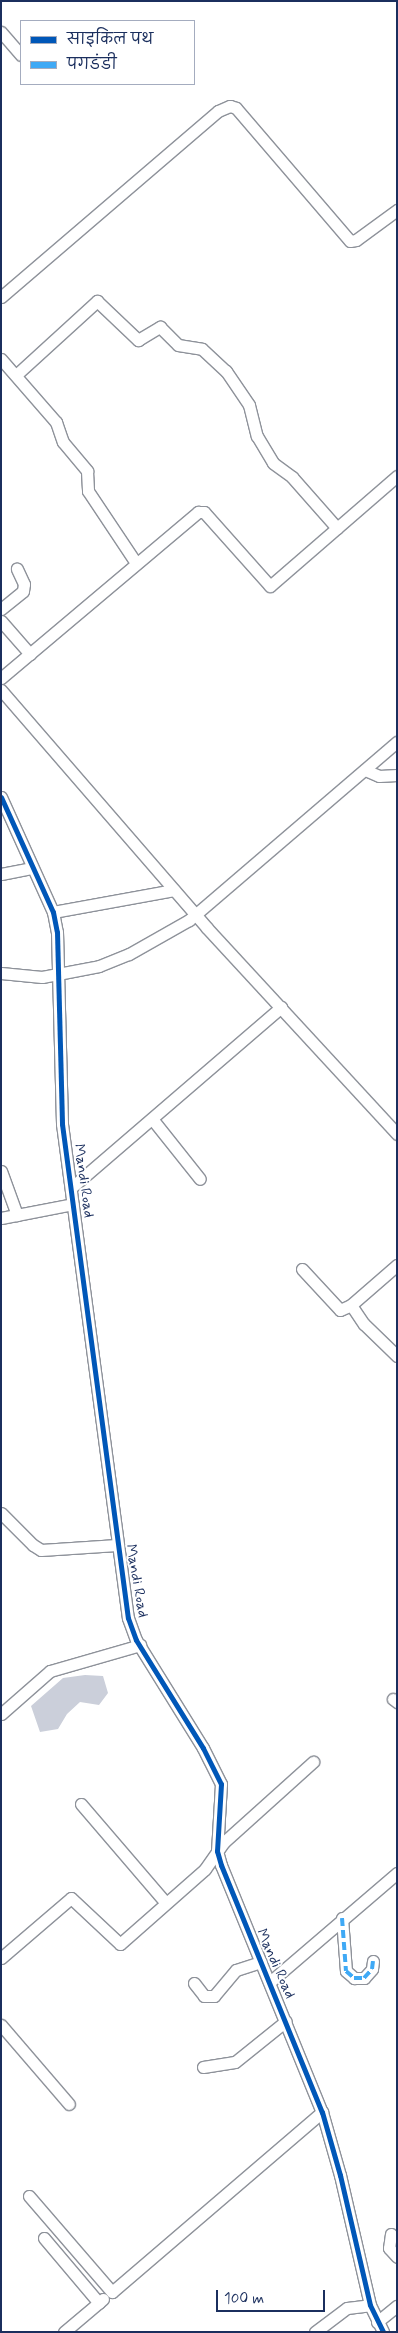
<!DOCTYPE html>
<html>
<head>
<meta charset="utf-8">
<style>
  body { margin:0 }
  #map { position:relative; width:398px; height:2333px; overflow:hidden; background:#fff; font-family:Mynerve,"Playpen Sans Deva",sans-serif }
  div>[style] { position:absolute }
  .water>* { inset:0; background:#cbcfda }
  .roads { filter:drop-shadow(1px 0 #8e929a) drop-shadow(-1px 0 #8e929a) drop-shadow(0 1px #8e929a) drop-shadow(0 -1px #8e929a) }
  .minor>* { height:11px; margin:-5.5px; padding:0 5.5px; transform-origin:5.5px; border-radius:5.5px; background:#fff }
  .quiet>* { height:4px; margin-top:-2px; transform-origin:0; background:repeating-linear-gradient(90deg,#3fa9f5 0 8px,transparent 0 12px) }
  .cycleway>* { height:5px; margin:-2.5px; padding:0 2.5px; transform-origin:2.5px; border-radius:2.5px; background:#0057b8 }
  span { translate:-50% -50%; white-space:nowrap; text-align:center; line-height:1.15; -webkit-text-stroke:4px #fff; paint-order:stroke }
  .street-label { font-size:15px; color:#1b2f5e }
  .frame { position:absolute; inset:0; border:2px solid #1b2f5e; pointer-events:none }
  .legend { position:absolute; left:20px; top:20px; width:175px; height:65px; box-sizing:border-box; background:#fff; border:1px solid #a4acbf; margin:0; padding:6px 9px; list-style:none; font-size:15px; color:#1b2f5e }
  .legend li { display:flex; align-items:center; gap:10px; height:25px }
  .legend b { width:25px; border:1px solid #a4acbf }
  .scale { position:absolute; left:216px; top:2290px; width:109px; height:22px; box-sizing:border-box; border:2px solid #1b2f5e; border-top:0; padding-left:6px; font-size:15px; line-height:18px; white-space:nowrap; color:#1b2f5e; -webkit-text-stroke:4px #fff; paint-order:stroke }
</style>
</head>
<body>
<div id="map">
  <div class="water">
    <i style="clip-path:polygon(85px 1675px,103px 1676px,108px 1693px,99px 1705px,80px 1702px,67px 1714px,58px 1729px,40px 1732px,31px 1706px,63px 1678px)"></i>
  </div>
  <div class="roads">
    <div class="minor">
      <i style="left:1px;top:32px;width:30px;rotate:49deg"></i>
      <i style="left:1px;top:297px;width:286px;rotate:-40.6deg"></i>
      <i style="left:218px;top:111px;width:13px;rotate:-23deg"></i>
      <i style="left:230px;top:106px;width:6px;rotate:18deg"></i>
      <i style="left:236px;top:108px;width:175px;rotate:49.4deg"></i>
      <i style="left:350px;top:241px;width:6px;rotate:-9deg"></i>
      <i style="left:356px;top:240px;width:51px;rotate:-36.2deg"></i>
      <i style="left:1px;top:359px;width:84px;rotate:48.9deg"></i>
      <i style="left:56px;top:422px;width:21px;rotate:71deg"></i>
      <i style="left:63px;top:442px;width:38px;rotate:50deg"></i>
      <i style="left:87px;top:471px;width:20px;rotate:87deg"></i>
      <i style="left:88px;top:491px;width:87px;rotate:56.3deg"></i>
      <i style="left:16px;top:375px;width:110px;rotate:-42.4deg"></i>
      <i style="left:97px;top:301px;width:57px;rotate:43.6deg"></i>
      <i style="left:138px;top:340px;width:26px;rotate:-31deg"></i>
      <i style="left:160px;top:327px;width:25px;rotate:45deg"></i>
      <i style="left:178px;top:345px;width:24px;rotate:9deg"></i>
      <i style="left:202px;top:349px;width:33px;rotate:43deg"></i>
      <i style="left:226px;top:371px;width:41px;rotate:55.9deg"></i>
      <i style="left:249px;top:405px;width:32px;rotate:76deg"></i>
      <i style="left:257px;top:436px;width:31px;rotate:59deg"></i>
      <i style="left:273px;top:463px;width:24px;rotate:36deg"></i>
      <i style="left:292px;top:477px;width:68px;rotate:48.6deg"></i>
      <i style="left:1px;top:609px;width:28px;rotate:-39deg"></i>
      <i style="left:23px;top:591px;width:7px;rotate:-82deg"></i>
      <i style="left:24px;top:584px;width:17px;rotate:-115deg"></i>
      <i style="left:1px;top:621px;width:44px;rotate:48.7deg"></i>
      <i style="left:1px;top:678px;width:258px;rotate:-40.1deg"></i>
      <i style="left:198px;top:512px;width:6px"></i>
      <i style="left:204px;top:512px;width:99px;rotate:48.3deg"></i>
      <i style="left:270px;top:586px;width:168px;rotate:-40.9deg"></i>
      <i style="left:1px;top:690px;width:315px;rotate:49.1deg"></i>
      <i style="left:207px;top:928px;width:280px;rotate:47.3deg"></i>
      <i style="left:365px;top:770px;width:15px;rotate:23deg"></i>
      <i style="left:379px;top:776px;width:18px;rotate:-3deg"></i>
      <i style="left:1px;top:797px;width:126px;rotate:65.7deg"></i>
      <i style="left:53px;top:912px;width:20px;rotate:79deg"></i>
      <i style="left:57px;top:932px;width:192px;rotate:88.5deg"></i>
      <i style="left:62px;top:1124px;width:498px;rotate:82.4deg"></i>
      <i style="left:128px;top:1618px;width:23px;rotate:70deg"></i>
      <i style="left:136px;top:1640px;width:127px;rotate:58.2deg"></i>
      <i style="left:203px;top:1748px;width:40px;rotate:63.4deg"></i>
      <i style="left:221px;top:1784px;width:67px;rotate:93.4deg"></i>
      <i style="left:217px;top:1851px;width:15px;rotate:74deg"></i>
      <i style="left:221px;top:1865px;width:267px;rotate:67.8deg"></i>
      <i style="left:322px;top:2112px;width:66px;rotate:74.1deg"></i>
      <i style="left:340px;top:2175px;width:133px;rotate:77deg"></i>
      <i style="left:370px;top:2305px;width:30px;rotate:64deg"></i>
      <i style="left:1px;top:874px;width:32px;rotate:-11deg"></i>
      <i style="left:53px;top:912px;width:123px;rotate:-10.3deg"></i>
      <i style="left:1px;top:973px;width:41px;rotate:5.6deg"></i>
      <i style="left:42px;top:977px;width:58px;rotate:-10.9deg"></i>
      <i style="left:99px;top:966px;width:32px;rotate:-22deg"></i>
      <i style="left:129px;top:954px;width:69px;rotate:-29.5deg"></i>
      <i style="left:189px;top:920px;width:274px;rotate:-40.6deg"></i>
      <i style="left:153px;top:1120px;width:75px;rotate:51.5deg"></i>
      <i style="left:1px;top:1171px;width:47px;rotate:70deg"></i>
      <i style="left:72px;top:1187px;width:276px;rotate:-40.7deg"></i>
      <i style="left:1px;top:1218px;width:73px;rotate:-11deg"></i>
      <i style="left:397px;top:1265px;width:61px;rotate:139deg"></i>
      <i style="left:351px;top:1305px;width:23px;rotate:56deg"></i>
      <i style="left:364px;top:1324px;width:46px;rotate:44.1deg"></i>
      <i style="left:302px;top:1269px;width:56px;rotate:47.2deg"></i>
      <i style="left:340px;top:1310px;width:12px;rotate:-24deg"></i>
      <i style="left:1px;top:1513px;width:45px;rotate:45deg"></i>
      <i style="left:33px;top:1545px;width:9px;rotate:32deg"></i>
      <i style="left:41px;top:1550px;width:76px;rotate:-3.8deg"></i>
      <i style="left:393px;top:1699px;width:5px;rotate:37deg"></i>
      <i style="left:1px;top:1714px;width:65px;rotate:-41.3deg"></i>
      <i style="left:50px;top:1671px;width:94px;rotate:-16.1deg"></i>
      <i style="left:81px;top:1804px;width:129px;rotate:49.4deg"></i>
      <i style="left:342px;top:1918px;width:53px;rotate:85.7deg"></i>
      <i style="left:346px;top:1971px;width:11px;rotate:41deg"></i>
      <i style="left:354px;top:1978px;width:10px"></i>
      <i style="left:364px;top:1978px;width:12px;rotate:-48deg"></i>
      <i style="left:372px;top:1969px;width:8px;rotate:-83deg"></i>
      <i style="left:1px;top:1958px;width:92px;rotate:-40.6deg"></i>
      <i style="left:71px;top:1898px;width:67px;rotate:43.2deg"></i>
      <i style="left:120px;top:1944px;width:113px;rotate:-41.4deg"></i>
      <i style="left:205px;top:1869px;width:33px;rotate:-55deg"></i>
      <i style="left:224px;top:1842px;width:120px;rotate:-42deg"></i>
      <i style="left:271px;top:1981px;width:166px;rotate:-40.6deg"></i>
      <i style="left:194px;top:1983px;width:16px;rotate:52deg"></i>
      <i style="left:204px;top:1996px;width:10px"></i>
      <i style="left:214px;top:1996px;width:34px;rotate:-50deg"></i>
      <i style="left:236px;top:1970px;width:26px;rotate:-18deg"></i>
      <i style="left:1px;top:2025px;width:104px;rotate:49.3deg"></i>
      <i style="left:203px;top:2067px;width:32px;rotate:-9deg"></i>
      <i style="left:235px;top:2062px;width:65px;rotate:-38.8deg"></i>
      <i style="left:29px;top:2196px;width:127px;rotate:49.2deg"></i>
      <i style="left:112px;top:2292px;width:277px;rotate:-40.6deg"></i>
      <i style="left:391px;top:2234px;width:14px;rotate:98deg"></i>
      <i style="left:389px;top:2248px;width:12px;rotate:48deg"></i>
      <i style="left:44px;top:2238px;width:85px;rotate:49.8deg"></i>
      <i style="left:377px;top:2322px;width:26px;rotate:-39deg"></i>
      <i style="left:64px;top:2332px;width:51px;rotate:-40.2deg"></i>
      <i style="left:315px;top:2332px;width:40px;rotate:-37deg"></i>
      <i style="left:347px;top:2308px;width:23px;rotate:-7deg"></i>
    </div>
  </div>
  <div class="quiet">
    <i style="left:342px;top:1918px;width:53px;rotate:85.7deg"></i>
    <i style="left:346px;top:1971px;width:11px;rotate:41deg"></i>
    <i style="left:354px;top:1978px;width:10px"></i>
    <i style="left:364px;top:1978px;width:12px;rotate:-48deg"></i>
    <i style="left:372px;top:1969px;width:8px;rotate:-83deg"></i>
  </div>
  <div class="cycleway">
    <i style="left:1px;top:797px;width:126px;rotate:65.7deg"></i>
    <i style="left:53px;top:912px;width:20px;rotate:79deg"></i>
    <i style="left:57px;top:932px;width:192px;rotate:88.5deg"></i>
    <i style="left:62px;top:1124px;width:498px;rotate:82.4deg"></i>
    <i style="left:128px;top:1618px;width:23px;rotate:70deg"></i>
    <i style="left:136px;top:1640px;width:127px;rotate:58.2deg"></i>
    <i style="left:203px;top:1748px;width:40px;rotate:63.4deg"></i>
    <i style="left:221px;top:1784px;width:67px;rotate:93.4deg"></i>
    <i style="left:217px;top:1851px;width:15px;rotate:74deg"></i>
    <i style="left:221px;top:1865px;width:267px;rotate:67.8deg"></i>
    <i style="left:322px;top:2112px;width:66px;rotate:74.1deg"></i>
    <i style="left:340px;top:2175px;width:133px;rotate:77deg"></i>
    <i style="left:370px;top:2305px;width:30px;rotate:64deg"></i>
  </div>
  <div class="street-label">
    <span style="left:83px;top:1181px;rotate:82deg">Mandi Road</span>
    <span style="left:136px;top:1581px;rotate:80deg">Mandi Road</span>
    <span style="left:275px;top:1964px;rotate:66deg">Mandi Road</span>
  </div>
  <div class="frame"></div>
  <ul class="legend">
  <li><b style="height:6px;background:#0057b8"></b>साइकिल पथ</li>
  <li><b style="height:6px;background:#3fa9f5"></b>पगडंडी</li>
  </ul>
  <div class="scale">100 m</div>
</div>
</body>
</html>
